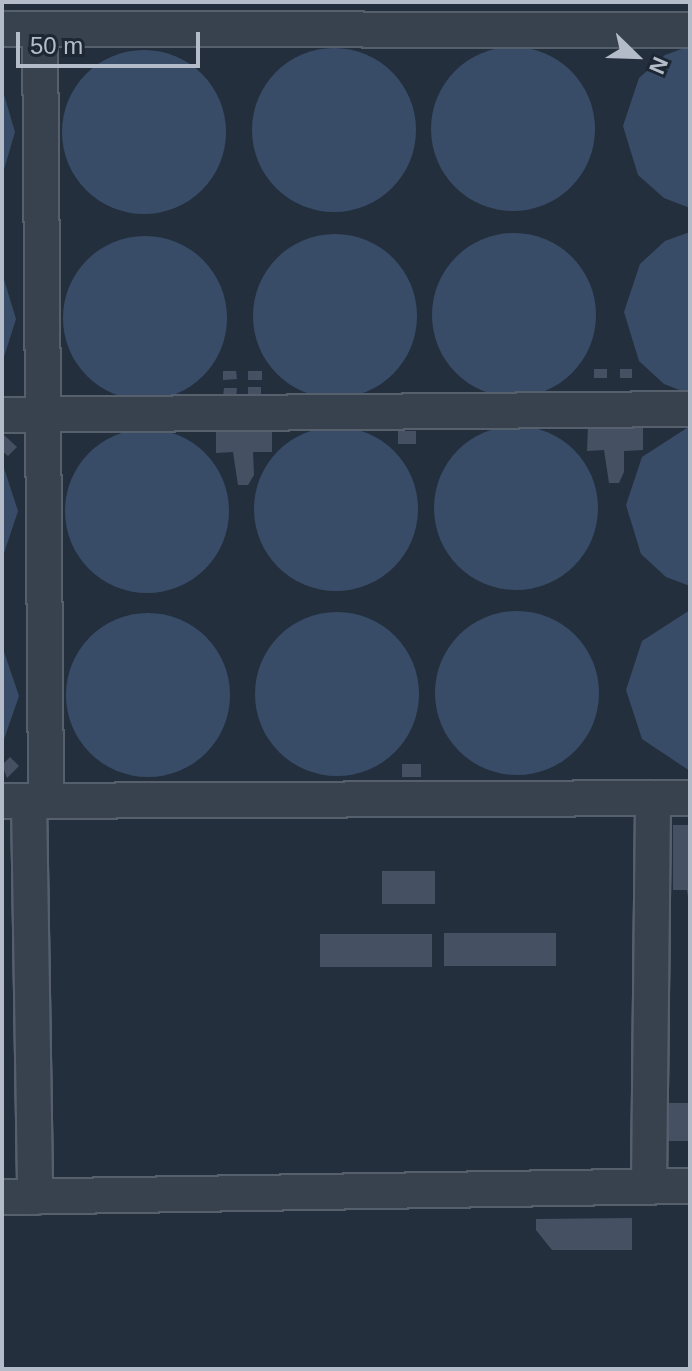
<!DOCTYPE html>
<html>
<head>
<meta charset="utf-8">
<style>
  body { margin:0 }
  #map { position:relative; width:692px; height:1371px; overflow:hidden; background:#242f3e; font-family:Helvetica,sans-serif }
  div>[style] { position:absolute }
  .water>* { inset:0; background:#394c67 }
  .round { border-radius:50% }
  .building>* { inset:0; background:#455162; transform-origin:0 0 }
  .roads { filter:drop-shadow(2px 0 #565f6c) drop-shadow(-2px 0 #565f6c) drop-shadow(0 2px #565f6c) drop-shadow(0 -2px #565f6c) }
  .minor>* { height:34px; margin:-17px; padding:0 17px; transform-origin:17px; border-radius:17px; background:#38414e }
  span { translate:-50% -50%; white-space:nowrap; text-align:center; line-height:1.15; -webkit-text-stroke:8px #1d2633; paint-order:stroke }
  .frame { position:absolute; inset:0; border:4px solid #b4bcc9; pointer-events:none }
  .north { position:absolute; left:596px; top:16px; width:80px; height:80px; -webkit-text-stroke:6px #1d2633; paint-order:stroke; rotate:113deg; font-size:22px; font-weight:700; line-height:32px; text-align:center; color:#b4bcc9 }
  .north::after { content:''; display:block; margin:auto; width:28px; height:36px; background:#b4bcc9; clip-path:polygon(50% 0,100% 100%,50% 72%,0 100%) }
  .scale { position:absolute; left:16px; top:32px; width:184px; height:36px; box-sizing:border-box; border:4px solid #b4bcc9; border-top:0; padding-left:10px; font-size:24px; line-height:28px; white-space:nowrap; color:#b4bcc9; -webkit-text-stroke:6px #1d2633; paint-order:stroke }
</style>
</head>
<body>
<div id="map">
  <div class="water">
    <i style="clip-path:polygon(690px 46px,690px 208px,664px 198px,638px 175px,623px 126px,639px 78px,665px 55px)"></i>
    <i class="round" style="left:431px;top:47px;width:164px;height:164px"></i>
    <i class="round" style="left:252px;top:48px;width:164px;height:164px"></i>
    <i class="round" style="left:62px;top:50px;width:164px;height:164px"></i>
    <i style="clip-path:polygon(2px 88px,15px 132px,2px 176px)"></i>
    <i style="clip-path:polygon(690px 232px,690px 394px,664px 384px,639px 361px,624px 312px,640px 264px,665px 241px)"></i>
    <i class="round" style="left:432px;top:233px;width:164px;height:164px"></i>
    <i class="round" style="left:253px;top:234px;width:164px;height:164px"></i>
    <i class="round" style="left:63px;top:236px;width:164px;height:164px"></i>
    <i style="clip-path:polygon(2px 273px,16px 319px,2px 363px)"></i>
    <i class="round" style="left:434px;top:426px;width:164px;height:164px"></i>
    <i style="clip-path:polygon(690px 426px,690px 586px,666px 577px,641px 554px,626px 505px,642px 457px)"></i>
    <i class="round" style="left:254px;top:427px;width:164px;height:164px"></i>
    <i class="round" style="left:65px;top:429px;width:164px;height:164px"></i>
    <i style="clip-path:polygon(2px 462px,18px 511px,2px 559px)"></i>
    <i style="clip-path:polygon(690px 610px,690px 771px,642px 739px,626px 690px,642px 641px)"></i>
    <i class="round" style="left:435px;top:611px;width:164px;height:164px"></i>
    <i class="round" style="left:255px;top:612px;width:164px;height:164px"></i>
    <i class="round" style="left:66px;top:613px;width:164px;height:164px"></i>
    <i style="clip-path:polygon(2px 646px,19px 696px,2px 745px)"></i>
  </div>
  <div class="building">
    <i style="left:594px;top:369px;width:13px;height:9px"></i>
    <i style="left:620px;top:369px;width:12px;height:9px"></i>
    <i style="clip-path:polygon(223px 371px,236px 371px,237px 379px,223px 380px)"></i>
    <i style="left:248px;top:371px;width:14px;height:9px"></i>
    <i style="left:248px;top:387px;width:13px;height:9px"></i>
    <i style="clip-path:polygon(224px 388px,237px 388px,236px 397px,223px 397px)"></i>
    <i style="clip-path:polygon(643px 425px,643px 450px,624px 451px,624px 472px,619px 483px,609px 483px,604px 450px,587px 451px,588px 426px)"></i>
    <i style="clip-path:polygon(272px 427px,272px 452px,253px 452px,254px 475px,248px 485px,238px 485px,233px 452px,216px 453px,216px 428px)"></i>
    <i style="left:398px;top:431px;width:18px;height:13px"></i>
    <i style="clip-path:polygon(4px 435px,17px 447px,8px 456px,2px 451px)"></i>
    <i style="clip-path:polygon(10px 757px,19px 766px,7px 778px,2px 765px)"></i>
    <i style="left:402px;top:764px;width:19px;height:13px"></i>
    <i style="clip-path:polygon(673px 825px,690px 825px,690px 910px,687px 890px,673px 890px)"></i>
    <i style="left:435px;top:871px;width:33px;height:53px;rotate:90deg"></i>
    <i style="left:444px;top:933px;width:112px;height:33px"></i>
    <i style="left:320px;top:934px;width:112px;height:33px"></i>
    <i style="left:663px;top:1103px;width:27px;height:38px"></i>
    <i style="clip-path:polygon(632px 1218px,632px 1250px,552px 1250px,536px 1230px,536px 1219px)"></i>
  </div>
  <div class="roads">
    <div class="minor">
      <i style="left:2px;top:29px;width:688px;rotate:0.08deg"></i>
      <i style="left:40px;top:29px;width:772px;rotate:89.55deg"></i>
      <i style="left:2px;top:415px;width:688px;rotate:-0.5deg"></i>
      <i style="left:2px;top:801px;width:688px;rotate:-0.25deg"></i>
      <i style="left:29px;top:801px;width:396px;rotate:89.1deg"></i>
      <i style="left:649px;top:1186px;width:388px;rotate:-89.4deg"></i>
      <i style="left:2px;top:1197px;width:688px;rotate:-0.92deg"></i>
    </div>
  </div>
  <div class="frame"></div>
  <div class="north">N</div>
  <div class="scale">50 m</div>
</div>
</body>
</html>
